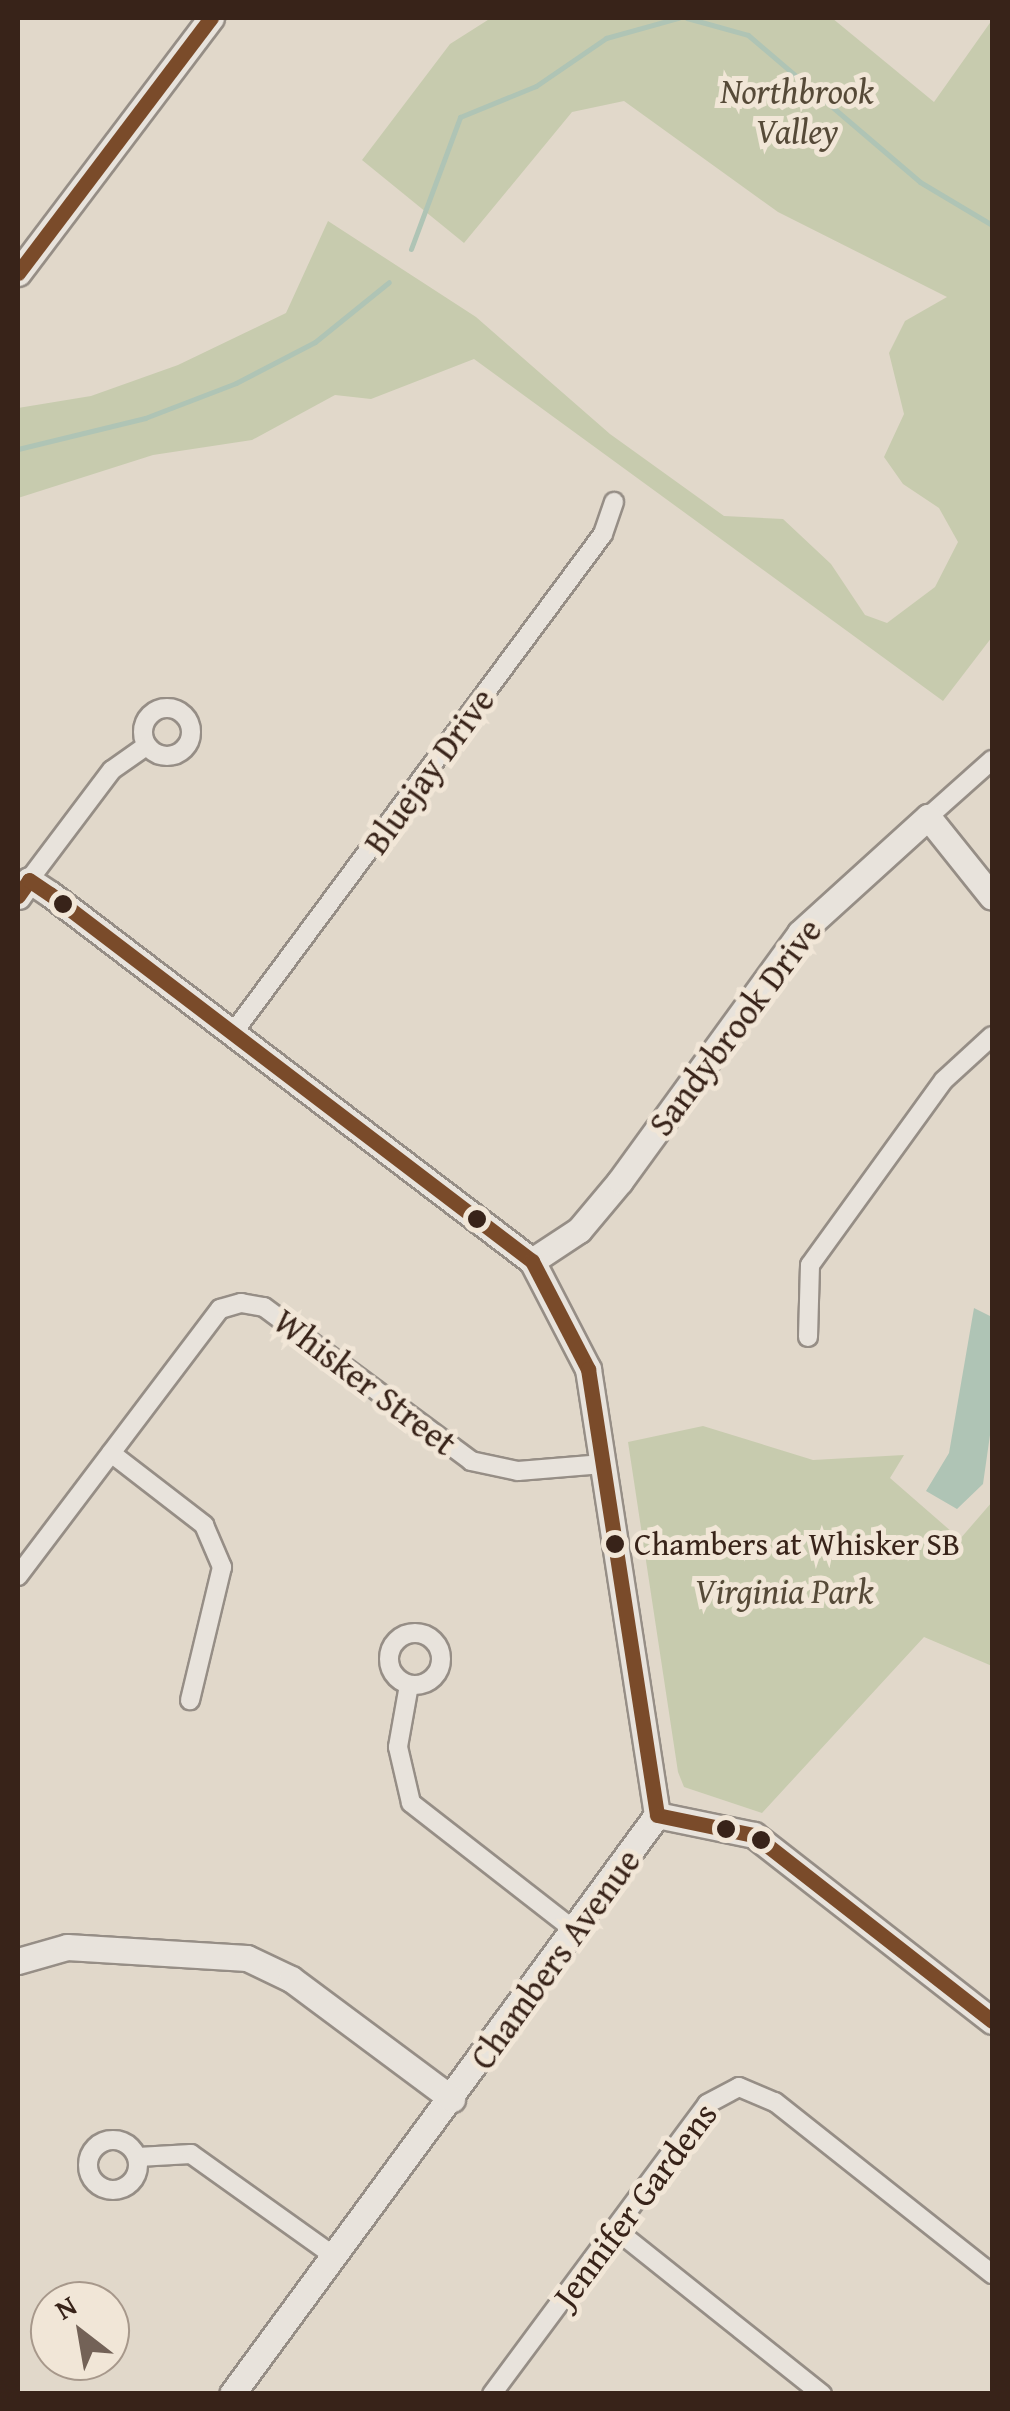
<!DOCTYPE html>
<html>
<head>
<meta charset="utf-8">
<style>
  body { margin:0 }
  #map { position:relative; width:1010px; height:2411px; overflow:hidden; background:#e1d8ca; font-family:"Gentium Book Plus",serif }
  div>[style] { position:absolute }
  .green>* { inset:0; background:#c7cbae }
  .water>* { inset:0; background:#afc4b5 }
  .stream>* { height:5px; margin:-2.5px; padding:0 2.5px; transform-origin:2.5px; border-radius:2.5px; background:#afc4b5 }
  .roads { filter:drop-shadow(2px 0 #968e86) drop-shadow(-2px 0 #968e86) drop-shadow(0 2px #968e86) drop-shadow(0 -2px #968e86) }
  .street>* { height:18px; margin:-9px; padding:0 9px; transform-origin:9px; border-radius:9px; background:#e8e3dc }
  .street>.ring { margin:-9px; padding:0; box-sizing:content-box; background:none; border:18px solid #e8e3dc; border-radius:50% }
  .secondary>* { height:25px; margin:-12.5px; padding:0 12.5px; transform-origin:12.5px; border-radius:12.5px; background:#e8e3dc }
  .bus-1>* { height:15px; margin:-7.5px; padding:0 7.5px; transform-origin:7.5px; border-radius:7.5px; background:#7a4b2a }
  .dots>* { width:28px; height:28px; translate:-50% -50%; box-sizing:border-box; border:5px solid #f1e6d7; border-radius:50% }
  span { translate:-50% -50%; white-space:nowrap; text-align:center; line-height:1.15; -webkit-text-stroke:10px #f1e6d7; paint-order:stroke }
  .bus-label { font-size:32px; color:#382319 }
  .left { translate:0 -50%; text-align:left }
  .park-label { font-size:35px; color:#564a38; font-style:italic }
  .street-label { font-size:35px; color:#382319 }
  .frame { position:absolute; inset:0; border:20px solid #382319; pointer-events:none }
  .north { position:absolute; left:30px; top:2281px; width:100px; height:100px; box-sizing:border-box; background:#f1e6d7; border:2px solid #a7988b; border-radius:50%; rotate:329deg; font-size:28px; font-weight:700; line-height:40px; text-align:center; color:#382319 }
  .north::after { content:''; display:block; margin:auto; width:35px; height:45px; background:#736257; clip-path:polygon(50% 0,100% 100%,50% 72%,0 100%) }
</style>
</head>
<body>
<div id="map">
  <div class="green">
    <i style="clip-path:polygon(491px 18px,832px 18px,934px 102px,992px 20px,992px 637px,943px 701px,474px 359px,371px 399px,335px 395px,252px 440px,153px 455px,18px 498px,18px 408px,91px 396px,178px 365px,286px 313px,328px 221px,476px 317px,610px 434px,724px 516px,783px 519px,831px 564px,865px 615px,887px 623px,935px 587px,958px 542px,939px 508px,903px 484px,884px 457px,904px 414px,889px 353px,905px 321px,947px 297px,778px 212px,624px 101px,572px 112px,464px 243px,362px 160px,450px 44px)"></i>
    <i style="clip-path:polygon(703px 1426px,813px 1460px,904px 1455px,890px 1478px,960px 1539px,992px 1502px,992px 1666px,924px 1637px,762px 1813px,684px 1787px,678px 1772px,628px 1442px)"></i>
  </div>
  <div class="water">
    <i style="clip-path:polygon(974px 1308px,992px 1317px,992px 1421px,983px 1484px,957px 1509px,926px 1491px,949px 1453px)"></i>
  </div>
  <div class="stream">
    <i style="left:687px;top:18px;width:63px;rotate:15.6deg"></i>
    <i style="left:748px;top:35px;width:226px;rotate:40.5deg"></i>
    <i style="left:920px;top:182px;width:84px;rotate:30.8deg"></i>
    <i style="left:411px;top:249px;width:141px;rotate:-69.6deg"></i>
    <i style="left:460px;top:117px;width:82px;rotate:-22.2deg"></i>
    <i style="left:536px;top:86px;width:85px;rotate:-34.4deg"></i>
    <i style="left:606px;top:38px;width:75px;rotate:-15.5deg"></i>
    <i style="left:18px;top:449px;width:131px;rotate:-13.7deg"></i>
    <i style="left:145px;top:418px;width:97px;rotate:-21deg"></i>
    <i style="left:236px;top:383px;width:89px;rotate:-27.4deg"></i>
    <i style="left:315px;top:342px;width:95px;rotate:-39deg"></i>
  </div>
  <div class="roads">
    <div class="street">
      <i class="ring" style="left:143px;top:708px;width:30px;height:30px"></i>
      <i style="left:928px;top:817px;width:86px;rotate:-41.7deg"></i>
      <i style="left:29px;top:880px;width:138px;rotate:-53deg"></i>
      <i style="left:112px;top:770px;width:42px;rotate:-35.2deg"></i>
      <i style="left:233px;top:1033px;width:621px;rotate:-53.44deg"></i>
      <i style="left:603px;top:534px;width:34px;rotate:-71deg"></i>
      <i style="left:808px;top:1337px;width:72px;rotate:-88.4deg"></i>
      <i style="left:810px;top:1265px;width:228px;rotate:-54.1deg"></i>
      <i style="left:944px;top:1080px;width:65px;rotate:-42.5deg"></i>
      <i style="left:111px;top:1453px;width:118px;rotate:37.7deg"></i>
      <i style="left:204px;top:1525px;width:46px;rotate:66.8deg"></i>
      <i style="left:222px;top:1567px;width:137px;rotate:103.5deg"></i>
      <i style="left:18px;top:1576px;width:335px;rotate:-52.9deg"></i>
      <i style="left:220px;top:1309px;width:22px;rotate:-16deg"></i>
      <i style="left:241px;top:1303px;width:23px;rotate:10deg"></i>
      <i style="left:264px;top:1307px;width:258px;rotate:36.6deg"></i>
      <i style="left:471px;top:1461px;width:48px;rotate:12deg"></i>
      <i style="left:518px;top:1471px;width:85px;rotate:-4.7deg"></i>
      <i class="ring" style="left:389px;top:1633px;width:34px;height:34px"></i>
      <i style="left:409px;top:1685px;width:63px;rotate:100.1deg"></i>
      <i style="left:398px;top:1747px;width:57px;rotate:76.9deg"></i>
      <i style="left:411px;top:1803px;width:210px;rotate:37.9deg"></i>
      <i class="ring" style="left:88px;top:2140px;width:32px;height:32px"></i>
      <i style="left:138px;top:2157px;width:53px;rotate:-3.2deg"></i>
      <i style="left:191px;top:2154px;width:176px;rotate:35.5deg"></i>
      <i style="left:615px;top:2229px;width:265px;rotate:38.6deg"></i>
      <i style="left:492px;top:2394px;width:361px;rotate:-53.4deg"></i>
      <i style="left:707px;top:2104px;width:36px;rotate:-28deg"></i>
      <i style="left:739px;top:2087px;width:39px;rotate:23deg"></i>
      <i style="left:775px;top:2102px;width:277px;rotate:38.4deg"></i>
    </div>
    <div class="secondary">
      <i style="left:18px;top:273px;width:320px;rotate:-52.9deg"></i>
      <i style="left:18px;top:896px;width:19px;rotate:-55deg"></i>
      <i style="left:29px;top:880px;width:25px;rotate:34deg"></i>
      <i style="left:50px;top:894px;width:606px;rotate:37.29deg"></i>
      <i style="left:532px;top:1261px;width:122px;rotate:62.6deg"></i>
      <i style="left:588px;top:1369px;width:451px;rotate:81.2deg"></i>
      <i style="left:657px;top:1815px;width:718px;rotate:126.28deg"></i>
      <i style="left:532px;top:1261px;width:56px;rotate:-33.4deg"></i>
      <i style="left:579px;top:1230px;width:64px;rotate:-50.1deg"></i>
      <i style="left:620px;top:1181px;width:306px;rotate:-54deg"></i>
      <i style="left:800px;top:933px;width:173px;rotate:-42.2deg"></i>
      <i style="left:928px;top:817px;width:102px;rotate:51.3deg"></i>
      <i style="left:657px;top:1815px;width:99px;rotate:11.7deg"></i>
      <i style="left:754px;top:1835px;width:302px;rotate:38deg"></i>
      <i style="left:18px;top:1961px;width:51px;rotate:-15.9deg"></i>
      <i style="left:67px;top:1947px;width:180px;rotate:3.5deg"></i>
      <i style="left:247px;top:1958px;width:49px;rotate:25.5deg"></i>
      <i style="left:291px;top:1979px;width:201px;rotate:36.7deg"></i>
    </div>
  </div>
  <div class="bus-1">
    <i style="left:18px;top:273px;width:320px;rotate:-52.9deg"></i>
    <i style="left:18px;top:896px;width:19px;rotate:-55deg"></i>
    <i style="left:29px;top:880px;width:25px;rotate:34deg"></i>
    <i style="left:50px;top:894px;width:606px;rotate:37.29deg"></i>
    <i style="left:532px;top:1261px;width:122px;rotate:62.6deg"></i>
    <i style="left:588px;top:1369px;width:451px;rotate:81.2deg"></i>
    <i style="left:657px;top:1815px;width:99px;rotate:11.7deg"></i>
    <i style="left:754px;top:1835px;width:302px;rotate:38deg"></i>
  </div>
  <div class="dots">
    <i style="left:63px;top:904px;background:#382319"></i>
    <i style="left:477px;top:1219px;background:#382319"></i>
    <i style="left:615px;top:1544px;background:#382319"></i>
    <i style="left:726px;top:1829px;background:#382319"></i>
    <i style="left:761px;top:1840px;background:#382319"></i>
  </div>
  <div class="bus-label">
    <span class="left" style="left:634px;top:1544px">Chambers at Whisker SB</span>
  </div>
  <div class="park-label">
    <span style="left:797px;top:111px">Northbrook<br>Valley</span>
    <span style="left:784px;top:1591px">Virginia Park</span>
  </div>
  <div class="street-label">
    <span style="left:429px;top:771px;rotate:-54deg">Bluejay Drive</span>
    <span style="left:735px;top:1027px;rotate:-53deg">Sandybrook Drive</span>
    <span style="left:365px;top:1382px;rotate:37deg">Whisker Street</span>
    <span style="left:555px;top:1959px;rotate:-54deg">Chambers Avenue</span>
    <span style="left:635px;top:2205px;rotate:-53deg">Jennifer Gardens</span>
  </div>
  <div class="frame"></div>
  <div class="north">N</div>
</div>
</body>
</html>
